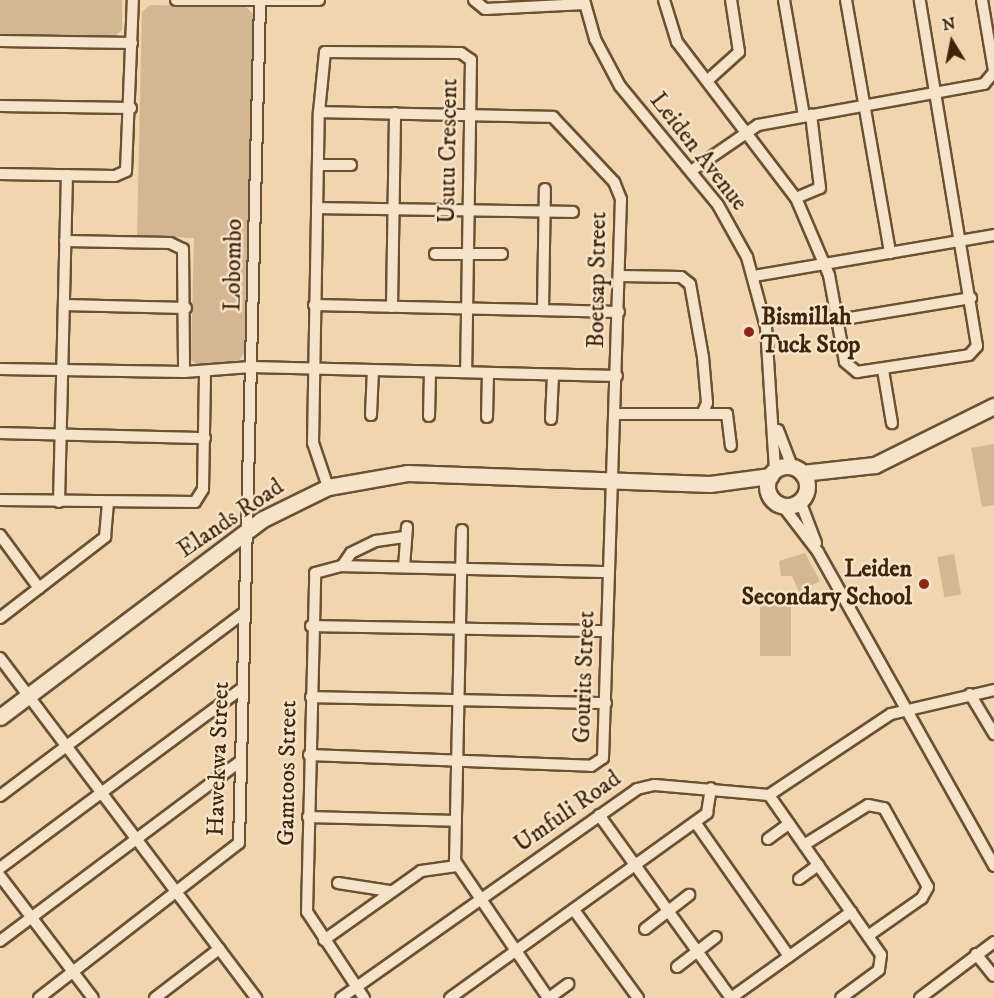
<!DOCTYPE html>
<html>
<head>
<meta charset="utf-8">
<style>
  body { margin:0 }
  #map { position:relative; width:994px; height:998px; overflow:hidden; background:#f1d5ae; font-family:"IM FELL DW Pica",serif }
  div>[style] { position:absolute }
  .green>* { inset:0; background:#d3b792; transform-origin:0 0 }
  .roads { filter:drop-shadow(2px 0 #6b5133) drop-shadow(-2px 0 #6b5133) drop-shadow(0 2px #6b5133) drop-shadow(0 -2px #6b5133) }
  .street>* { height:10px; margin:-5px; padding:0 5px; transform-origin:5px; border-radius:5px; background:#f6e4ca }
  .secondary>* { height:15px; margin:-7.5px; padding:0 7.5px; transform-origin:7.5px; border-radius:7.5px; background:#f6e4ca }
  .secondary>.ring { margin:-7.5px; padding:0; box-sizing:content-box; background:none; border:15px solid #f6e4ca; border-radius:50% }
  .dots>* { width:16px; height:16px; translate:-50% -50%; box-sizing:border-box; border:3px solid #f6e4ca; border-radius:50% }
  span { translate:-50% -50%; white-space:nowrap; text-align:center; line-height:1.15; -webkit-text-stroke:5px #f6e4ca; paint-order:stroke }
  .street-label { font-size:24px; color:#3e250a }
  .poi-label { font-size:24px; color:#3e250a; font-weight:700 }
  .left { translate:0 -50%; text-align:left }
  .right { translate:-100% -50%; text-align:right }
  .north { position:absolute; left:922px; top:12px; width:60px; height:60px; -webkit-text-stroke:4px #f6e4ca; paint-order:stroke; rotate:350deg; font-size:16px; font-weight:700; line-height:24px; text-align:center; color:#3e250a }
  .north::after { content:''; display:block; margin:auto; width:21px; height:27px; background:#3e250a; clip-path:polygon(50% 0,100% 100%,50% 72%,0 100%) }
</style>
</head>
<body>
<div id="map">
  <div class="green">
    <i style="clip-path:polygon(0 0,122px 0,122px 30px,114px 37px,0 35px)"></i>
    <i style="clip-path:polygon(150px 5px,246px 7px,253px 14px,247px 350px,239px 360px,199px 366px,191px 360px,194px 238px,137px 236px,142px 12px)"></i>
    <i style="clip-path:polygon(994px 444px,994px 505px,982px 507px,971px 448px)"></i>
    <i style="clip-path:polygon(805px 553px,820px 581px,799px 592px,792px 576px,781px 576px,779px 561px)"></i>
    <i style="left:954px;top:554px;width:41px;height:17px;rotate:80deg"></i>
    <i style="left:760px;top:599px;width:31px;height:57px"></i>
  </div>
  <div class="roads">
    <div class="street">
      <i style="left:176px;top:0;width:143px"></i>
      <i style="left:474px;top:0;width:14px;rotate:39deg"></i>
      <i style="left:485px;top:9px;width:100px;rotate:-2.9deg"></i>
      <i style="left:584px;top:0;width:41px;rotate:74.2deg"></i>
      <i style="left:595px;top:39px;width:53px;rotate:62deg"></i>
      <i style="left:620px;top:86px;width:154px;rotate:50.5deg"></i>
      <i style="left:718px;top:205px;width:60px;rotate:60.9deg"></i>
      <i style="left:747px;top:257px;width:73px;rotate:74.8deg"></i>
      <i style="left:766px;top:327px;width:143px;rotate:86.4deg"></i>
      <i style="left:664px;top:0;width:44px;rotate:72.8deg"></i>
      <i style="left:677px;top:42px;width:196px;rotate:52.7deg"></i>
      <i style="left:796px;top:198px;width:84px;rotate:66.8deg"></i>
      <i style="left:829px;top:275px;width:88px;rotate:79.6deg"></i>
      <i style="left:845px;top:362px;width:16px;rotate:40deg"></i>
      <i style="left:857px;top:372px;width:113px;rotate:-8.6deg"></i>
      <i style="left:969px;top:355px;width:12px;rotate:-48deg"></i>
      <i style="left:977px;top:346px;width:351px;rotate:-99.4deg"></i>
      <i style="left:784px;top:0;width:118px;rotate:80.2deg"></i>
      <i style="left:846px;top:0;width:257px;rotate:80.1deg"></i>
      <i style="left:982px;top:0;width:72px;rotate:80.4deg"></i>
      <i style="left:0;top:41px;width:132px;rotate:0.9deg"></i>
      <i style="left:708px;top:80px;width:42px;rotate:-42.1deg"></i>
      <i style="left:739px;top:52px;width:53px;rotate:-98.7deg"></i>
      <i style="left:0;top:106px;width:131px;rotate:0.9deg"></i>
      <i style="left:318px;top:165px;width:33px"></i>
      <i style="left:691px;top:171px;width:81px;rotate:-34.5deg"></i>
      <i style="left:758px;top:125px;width:230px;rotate:-10.3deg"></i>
      <i style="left:984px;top:84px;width:16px;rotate:-50deg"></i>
      <i style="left:0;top:174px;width:115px;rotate:1deg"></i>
      <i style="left:115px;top:176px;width:12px;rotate:-24deg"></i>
      <i style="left:126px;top:171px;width:171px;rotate:-87.7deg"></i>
      <i style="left:796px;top:198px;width:26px;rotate:-23deg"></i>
      <i style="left:820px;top:188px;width:74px;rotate:-97deg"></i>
      <i style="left:317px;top:208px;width:256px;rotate:0.9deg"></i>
      <i style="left:65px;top:241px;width:105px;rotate:1.1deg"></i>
      <i style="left:170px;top:243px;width:14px;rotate:25deg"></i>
      <i style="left:183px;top:249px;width:123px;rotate:89.5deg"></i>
      <i style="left:435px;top:254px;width:67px"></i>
      <i style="left:620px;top:276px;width:61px;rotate:0.9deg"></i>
      <i style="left:681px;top:277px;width:11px;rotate:38deg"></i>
      <i style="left:690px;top:284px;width:74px;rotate:79.9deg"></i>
      <i style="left:703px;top:357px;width:46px;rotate:85deg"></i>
      <i style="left:707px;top:403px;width:12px;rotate:114deg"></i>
      <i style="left:754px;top:276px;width:243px;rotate:-9.7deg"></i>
      <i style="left:64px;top:305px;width:122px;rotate:1.4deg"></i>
      <i style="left:314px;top:305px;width:305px;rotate:1.3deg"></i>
      <i style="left:392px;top:307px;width:194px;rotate:-89.1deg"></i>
      <i style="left:543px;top:310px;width:121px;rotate:-89.1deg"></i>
      <i style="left:838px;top:320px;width:135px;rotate:-9.4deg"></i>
      <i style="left:0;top:369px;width:184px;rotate:0.9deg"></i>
      <i style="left:184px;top:372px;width:67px;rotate:-4.3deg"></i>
      <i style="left:251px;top:367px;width:366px;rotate:1.4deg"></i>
      <i style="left:883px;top:370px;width:54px;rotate:80.4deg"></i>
      <i style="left:617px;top:414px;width:110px"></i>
      <i style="left:727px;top:414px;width:32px;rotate:83deg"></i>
      <i style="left:371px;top:415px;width:45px;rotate:-87.5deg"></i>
      <i style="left:429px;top:416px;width:44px;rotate:-88.7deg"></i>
      <i style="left:487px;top:417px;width:44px;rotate:-88.7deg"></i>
      <i style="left:551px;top:419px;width:44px;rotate:-87.4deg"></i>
      <i style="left:778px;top:430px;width:40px;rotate:69deg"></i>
      <i style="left:0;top:433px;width:205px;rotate:1.4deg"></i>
      <i style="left:328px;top:487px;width:46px;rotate:-108.8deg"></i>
      <i style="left:313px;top:443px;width:331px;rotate:-89deg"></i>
      <i style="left:319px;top:112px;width:60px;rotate:-84.3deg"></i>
      <i style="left:325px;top:52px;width:136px;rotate:0.4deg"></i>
      <i style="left:461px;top:53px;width:12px;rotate:35deg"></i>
      <i style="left:471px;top:60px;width:312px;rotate:90.9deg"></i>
      <i style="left:0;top:500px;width:195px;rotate:0.6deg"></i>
      <i style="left:195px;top:502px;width:15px;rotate:-58deg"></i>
      <i style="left:203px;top:489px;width:118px;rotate:-89deg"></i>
      <i style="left:800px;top:501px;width:45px;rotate:69.1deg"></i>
      <i style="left:59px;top:502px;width:327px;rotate:-88.6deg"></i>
      <i style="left:782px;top:505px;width:59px;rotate:52.5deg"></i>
      <i style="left:818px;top:552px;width:360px;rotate:60.7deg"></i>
      <i style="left:462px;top:530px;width:331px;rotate:91.2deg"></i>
      <i style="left:455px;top:861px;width:166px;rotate:55.8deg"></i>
      <i style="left:0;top:535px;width:66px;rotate:53.7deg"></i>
      <i style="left:342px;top:566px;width:16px;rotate:-55deg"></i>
      <i style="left:351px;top:553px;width:28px;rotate:-26deg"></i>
      <i style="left:376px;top:541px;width:30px;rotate:-8deg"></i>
      <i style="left:404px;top:567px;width:40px;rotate:-85.7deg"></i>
      <i style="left:0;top:618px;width:133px;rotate:-37.6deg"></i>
      <i style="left:105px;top:537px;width:34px;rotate:-85deg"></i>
      <i style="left:311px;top:626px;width:296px;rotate:1deg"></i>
      <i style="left:0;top:658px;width:426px;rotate:53deg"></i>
      <i style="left:970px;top:694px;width:47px;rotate:59deg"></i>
      <i style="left:311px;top:697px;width:295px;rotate:1.2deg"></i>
      <i style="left:309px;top:755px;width:282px;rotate:2.2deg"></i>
      <i style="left:591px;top:766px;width:14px;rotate:-34deg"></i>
      <i style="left:603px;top:758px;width:559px;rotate:-88.16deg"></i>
      <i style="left:621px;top:199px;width:18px;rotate:-112deg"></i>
      <i style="left:614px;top:182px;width:89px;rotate:-133.2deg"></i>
      <i style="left:553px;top:117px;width:234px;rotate:-178.8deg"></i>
      <i style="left:769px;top:795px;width:195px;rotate:55deg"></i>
      <i style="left:881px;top:955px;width:15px;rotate:98deg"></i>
      <i style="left:879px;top:970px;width:47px;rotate:143.6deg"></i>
      <i style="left:0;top:796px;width:305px;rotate:-36.9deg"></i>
      <i style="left:599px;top:815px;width:226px;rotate:54.2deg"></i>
      <i style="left:308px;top:817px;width:148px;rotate:1.5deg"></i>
      <i style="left:695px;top:822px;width:164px;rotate:55deg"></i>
      <i style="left:768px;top:839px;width:26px;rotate:-36deg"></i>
      <i style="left:804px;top:845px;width:75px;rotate:-32deg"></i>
      <i style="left:868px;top:805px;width:16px;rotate:11deg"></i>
      <i style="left:884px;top:808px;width:90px;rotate:60.9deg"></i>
      <i style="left:928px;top:887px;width:13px;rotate:119deg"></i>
      <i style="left:922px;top:898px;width:66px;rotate:144.9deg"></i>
      <i style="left:0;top:868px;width:302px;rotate:-36.6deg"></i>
      <i style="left:0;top:876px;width:153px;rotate:52.7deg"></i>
      <i style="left:799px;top:879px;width:24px;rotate:-36deg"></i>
      <i style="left:338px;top:883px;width:52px;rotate:8.9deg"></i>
      <i style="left:574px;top:910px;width:109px;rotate:54deg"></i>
      <i style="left:645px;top:929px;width:56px;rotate:-37.7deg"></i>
      <i style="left:324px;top:940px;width:119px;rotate:-35.4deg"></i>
      <i style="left:421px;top:871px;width:36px;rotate:-8deg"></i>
      <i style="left:0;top:941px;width:301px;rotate:-36.8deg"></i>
      <i style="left:976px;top:954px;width:28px;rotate:51deg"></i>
      <i style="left:677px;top:967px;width:49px;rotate:-37.6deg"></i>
      <i style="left:39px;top:998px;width:253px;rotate:-37.8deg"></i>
      <i style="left:239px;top:843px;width:843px;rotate:-88.57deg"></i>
      <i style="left:155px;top:998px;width:81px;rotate:-37.4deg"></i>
      <i style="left:341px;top:998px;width:362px;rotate:-35.2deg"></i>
      <i style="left:637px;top:789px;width:18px;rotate:-13deg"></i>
      <i style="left:655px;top:785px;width:114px;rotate:5deg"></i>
      <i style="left:769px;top:795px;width:146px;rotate:-33.6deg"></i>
      <i style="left:891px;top:714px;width:106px;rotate:-13.1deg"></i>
      <i style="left:364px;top:998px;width:103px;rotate:-123.5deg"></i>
      <i style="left:307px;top:912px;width:339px;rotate:-88.6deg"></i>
      <i style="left:315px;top:573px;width:28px;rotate:-15deg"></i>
      <i style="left:342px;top:566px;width:267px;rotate:1.3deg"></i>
      <i style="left:450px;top:998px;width:317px;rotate:-35.7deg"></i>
      <i style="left:707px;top:813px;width:25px;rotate:-81deg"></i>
      <i style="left:549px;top:998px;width:24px;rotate:-36deg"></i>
      <i style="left:731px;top:998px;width:148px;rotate:-35.6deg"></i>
      <i style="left:920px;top:998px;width:93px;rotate:-37.1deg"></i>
    </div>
    <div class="secondary">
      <i class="ring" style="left:767px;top:466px;width:25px;height:25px"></i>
      <i style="left:802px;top:473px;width:73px;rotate:-6.3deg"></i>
      <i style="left:875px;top:465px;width:133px;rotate:-26.4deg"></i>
      <i style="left:0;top:717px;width:327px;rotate:-37deg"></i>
      <i style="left:261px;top:520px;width:75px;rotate:-26.2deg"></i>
      <i style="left:328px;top:487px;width:80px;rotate:-10deg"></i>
      <i style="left:407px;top:473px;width:303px;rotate:2.1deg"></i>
      <i style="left:710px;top:484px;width:61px;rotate:-7.6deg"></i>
    </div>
  </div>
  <div class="dots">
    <i style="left:749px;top:332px;background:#8f2418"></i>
    <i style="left:924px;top:584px;background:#8f2418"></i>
  </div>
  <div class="street-label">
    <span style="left:449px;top:151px;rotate:-89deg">Usutu Crescent</span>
    <span style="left:698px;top:152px;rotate:52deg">Leiden Avenue</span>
    <span style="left:234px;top:265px;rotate:-89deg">Lobombo</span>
    <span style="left:598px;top:280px;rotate:-89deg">Boetsap Street</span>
    <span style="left:231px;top:519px;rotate:-34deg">Elands Road</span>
    <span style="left:585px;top:677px;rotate:-88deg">Gourits Street</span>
    <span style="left:219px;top:759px;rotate:-88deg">Hawekwa Street</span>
    <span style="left:288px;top:773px;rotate:-89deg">Gamtoos Street</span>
    <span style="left:568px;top:812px;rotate:-35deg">Umfuli Road</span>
  </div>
  <div class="poi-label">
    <span class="left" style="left:761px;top:332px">Bismillah<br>Tuck Stop</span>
    <span class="right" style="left:912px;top:584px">Leiden<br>Secondary School</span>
  </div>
  <div class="north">N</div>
</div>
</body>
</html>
